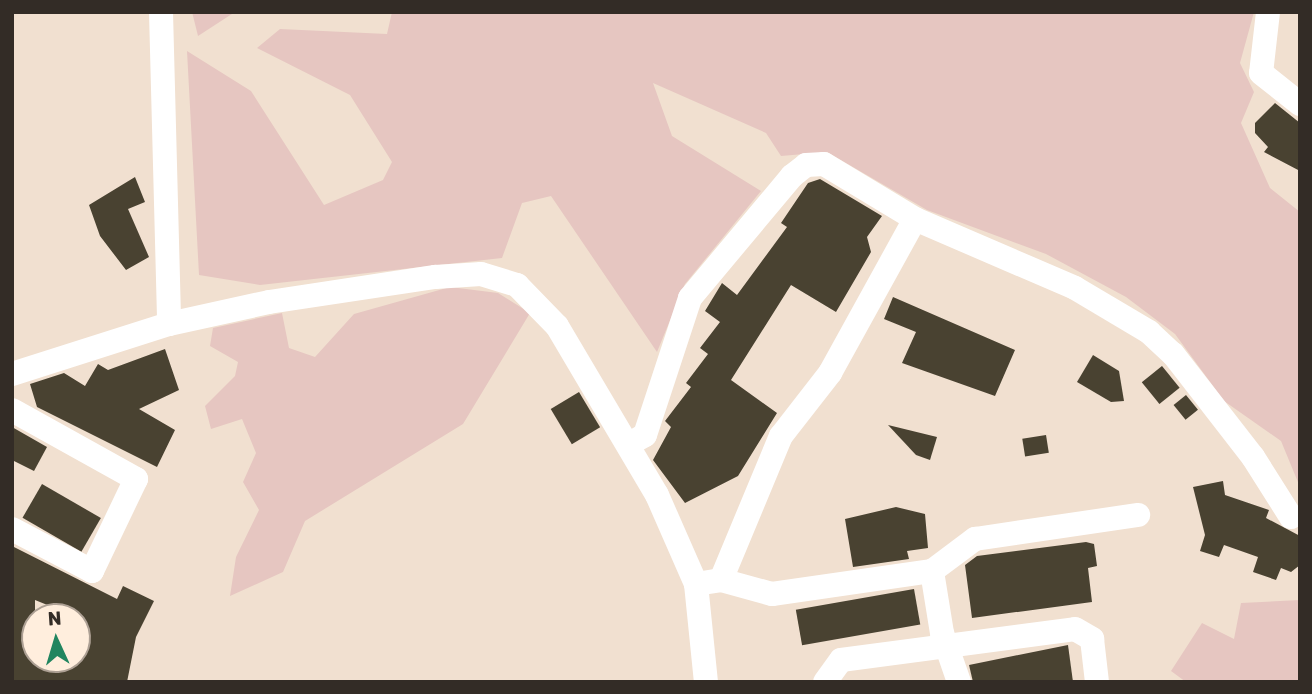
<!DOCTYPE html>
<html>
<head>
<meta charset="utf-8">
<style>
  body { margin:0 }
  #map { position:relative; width:1312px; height:694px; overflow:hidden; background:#f1e0d0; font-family:Rubik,sans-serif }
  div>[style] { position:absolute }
  .green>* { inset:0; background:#e6c6c1 }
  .building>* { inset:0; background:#494231; transform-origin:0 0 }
  .minor>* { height:24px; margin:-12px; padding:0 12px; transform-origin:12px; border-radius:12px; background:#fff }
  span { translate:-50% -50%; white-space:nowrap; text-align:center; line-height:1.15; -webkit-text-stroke:7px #fed; paint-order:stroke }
  .frame { position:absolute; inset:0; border:14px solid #332c26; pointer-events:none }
  .north { position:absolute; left:21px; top:603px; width:70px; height:70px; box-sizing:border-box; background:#fed; border:2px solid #ada094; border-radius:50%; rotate:356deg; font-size:19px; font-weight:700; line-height:28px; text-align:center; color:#332c26 }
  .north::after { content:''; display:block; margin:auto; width:24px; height:32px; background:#21855f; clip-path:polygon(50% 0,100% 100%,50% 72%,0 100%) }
</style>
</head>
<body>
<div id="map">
  <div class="green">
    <i style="clip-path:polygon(192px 12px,235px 12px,198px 36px)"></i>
    <i style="clip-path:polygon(392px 12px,1254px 12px,1240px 63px,1254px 92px,1241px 123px,1270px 188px,1300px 212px,1300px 487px,1281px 441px,1224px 401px,1175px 334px,1126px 297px,1046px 254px,927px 210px,827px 152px,781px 156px,766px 133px,653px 83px,672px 136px,761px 191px,685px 284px,657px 352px,551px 196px,522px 203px,502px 258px,260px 285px,199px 275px,187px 51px,251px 91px,324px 205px,383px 180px,392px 162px,350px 95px,257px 48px,280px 29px,387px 34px)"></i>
    <i style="clip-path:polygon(450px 287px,498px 293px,530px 313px,463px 424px,305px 521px,283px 572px,230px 596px,236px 557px,259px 510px,243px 482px,256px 453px,242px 419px,211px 429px,205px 406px,235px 376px,238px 362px,210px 346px,213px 328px,282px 313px,289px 348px,315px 357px,354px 314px)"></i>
    <i style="clip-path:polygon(1300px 600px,1300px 682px,1186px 682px,1171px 671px,1202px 623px,1234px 639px,1241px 603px)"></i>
  </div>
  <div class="building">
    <i style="clip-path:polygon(1275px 103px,1300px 123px,1300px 171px,1264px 152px,1268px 147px,1255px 133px,1255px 123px)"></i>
    <i style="clip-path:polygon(135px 177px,145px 202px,128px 209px,149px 257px,126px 270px,100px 236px,89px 205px)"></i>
    <i style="clip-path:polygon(820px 179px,882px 216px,867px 237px,871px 252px,836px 312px,791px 285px,731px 380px,777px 413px,738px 476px,685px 503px,653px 460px,671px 427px,665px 421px,691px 387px,686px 383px,708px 354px,700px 348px,720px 322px,705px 311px,722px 283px,737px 295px,787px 227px,781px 223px,808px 183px)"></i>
    <i style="clip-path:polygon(893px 297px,1015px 350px,995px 396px,902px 363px,916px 332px,884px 319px)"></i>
    <i style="clip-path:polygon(165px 349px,179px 390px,139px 409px,175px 430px,157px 467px,37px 407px,30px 384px,64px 373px,85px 386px,98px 364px,108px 370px)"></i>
    <i style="clip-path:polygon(1093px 355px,1119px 371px,1124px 401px,1111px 402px,1077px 382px)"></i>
    <i style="left:1162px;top:366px;width:28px;height:26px;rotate:51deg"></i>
    <i style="left:579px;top:392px;width:41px;height:33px;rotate:59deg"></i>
    <i style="left:1186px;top:395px;width:19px;height:16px;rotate:51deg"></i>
    <i style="clip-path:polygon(888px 425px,937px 437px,930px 460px,916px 455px)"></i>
    <i style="clip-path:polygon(12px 427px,47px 447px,34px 471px,12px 460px)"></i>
    <i style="left:1046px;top:435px;width:18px;height:24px;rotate:81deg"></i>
    <i style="clip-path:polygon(1223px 481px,1225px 495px,1269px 510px,1266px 518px,1300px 536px,1300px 565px,1291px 572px,1281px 568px,1276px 580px,1253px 572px,1258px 557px,1224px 545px,1219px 557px,1200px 551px,1205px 535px,1193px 487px)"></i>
    <i style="left:42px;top:484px;width:68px;height:39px;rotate:30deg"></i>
    <i style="clip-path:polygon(896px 507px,925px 514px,928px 548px,907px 551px,909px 559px,853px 567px,845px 519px)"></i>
    <i style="clip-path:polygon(1086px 542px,1094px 544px,1097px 566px,1088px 568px,1092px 602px,972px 618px,965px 565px,977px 556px)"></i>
    <i style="clip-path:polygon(evenodd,12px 546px,117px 599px,123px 586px,154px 601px,136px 637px,127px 682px,12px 682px,12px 546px,35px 600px,77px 617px,77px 659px,35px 659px,35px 600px)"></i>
    <i style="left:914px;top:589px;width:36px;height:120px;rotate:80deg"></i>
    <i style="clip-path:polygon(1068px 645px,1073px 682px,973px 682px,969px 665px)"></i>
  </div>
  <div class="minor">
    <i style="left:161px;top:12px;width:312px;rotate:88.5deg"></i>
    <i style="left:1268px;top:12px;width:61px;rotate:96.5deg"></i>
    <i style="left:1261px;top:73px;width:50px;rotate:38.5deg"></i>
    <i style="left:12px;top:374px;width:165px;rotate:-17.7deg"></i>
    <i style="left:169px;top:324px;width:102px;rotate:-12.4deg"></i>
    <i style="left:269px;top:302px;width:168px;rotate:-8.6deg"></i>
    <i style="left:435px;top:277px;width:46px;rotate:-3.7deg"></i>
    <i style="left:481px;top:274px;width:38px;rotate:17deg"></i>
    <i style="left:517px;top:285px;width:57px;rotate:45.7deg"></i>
    <i style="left:557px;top:326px;width:196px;rotate:59.4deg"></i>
    <i style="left:657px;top:495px;width:97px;rotate:66.3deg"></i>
    <i style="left:696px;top:584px;width:99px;rotate:84.2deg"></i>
    <i style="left:12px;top:410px;width:142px;rotate:29.1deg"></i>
    <i style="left:136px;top:479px;width:102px;rotate:115.6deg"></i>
    <i style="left:92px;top:571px;width:90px;rotate:-152.3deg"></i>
    <i style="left:629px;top:444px;width:18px;rotate:-29deg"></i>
    <i style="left:645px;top:435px;width:144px;rotate:-71.8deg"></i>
    <i style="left:690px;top:298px;width:159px;rotate:-50.1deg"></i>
    <i style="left:792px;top:176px;width:18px;rotate:-38deg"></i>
    <i style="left:806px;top:165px;width:18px;rotate:-3deg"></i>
    <i style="left:824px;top:164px;width:106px;rotate:31.1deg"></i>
    <i style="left:915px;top:219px;width:174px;rotate:23.3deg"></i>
    <i style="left:1075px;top:288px;width:86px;rotate:30.7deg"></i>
    <i style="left:1149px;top:332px;width:33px;rotate:43deg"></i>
    <i style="left:1173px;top:354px;width:130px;rotate:52.2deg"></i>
    <i style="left:1253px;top:457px;width:71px;rotate:57.7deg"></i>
    <i style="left:721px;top:580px;width:53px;rotate:15.4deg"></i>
    <i style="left:772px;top:594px;width:162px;rotate:-8.2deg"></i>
    <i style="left:696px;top:584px;width:25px;rotate:-9deg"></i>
    <i style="left:721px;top:580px;width:156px;rotate:-67.4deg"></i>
    <i style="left:781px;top:436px;width:80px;rotate:-52.1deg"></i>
    <i style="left:830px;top:373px;width:176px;rotate:-61.1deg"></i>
    <i style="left:825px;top:682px;width:27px;rotate:-54deg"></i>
    <i style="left:841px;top:660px;width:236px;rotate:-7.5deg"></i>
    <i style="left:1075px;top:629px;width:20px;rotate:30deg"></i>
    <i style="left:1092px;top:639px;width:43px;rotate:83.4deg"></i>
    <i style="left:959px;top:682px;width:52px;rotate:-109.1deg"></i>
    <i style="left:942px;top:633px;width:63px;rotate:-99.2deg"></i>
    <i style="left:932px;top:571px;width:54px;rotate:-36.7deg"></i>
    <i style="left:975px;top:539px;width:165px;rotate:-8.4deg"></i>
  </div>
  <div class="frame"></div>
  <div class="north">N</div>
</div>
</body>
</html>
